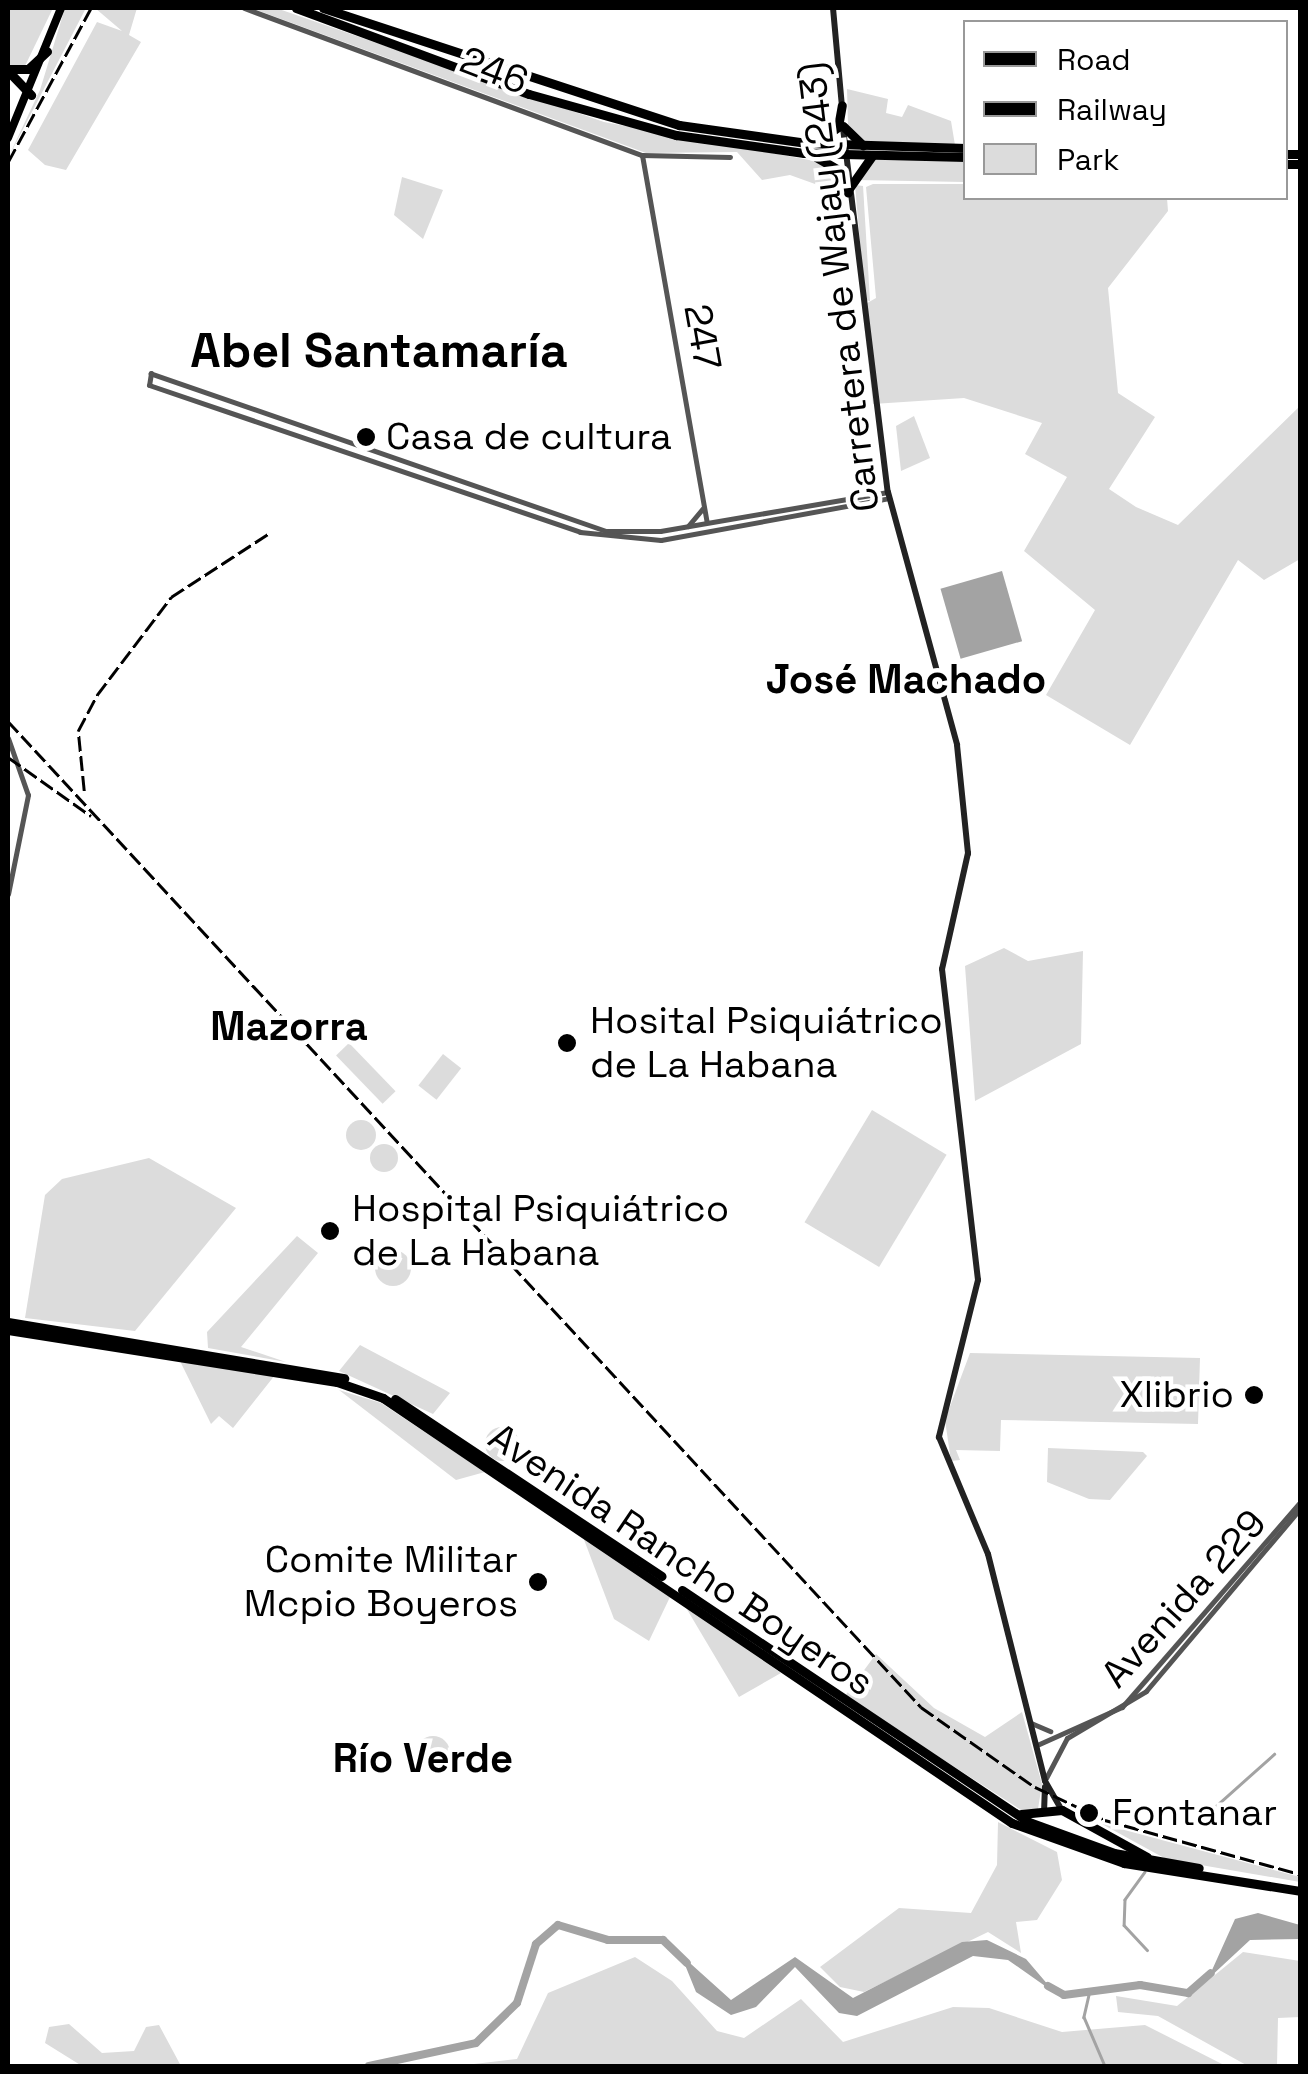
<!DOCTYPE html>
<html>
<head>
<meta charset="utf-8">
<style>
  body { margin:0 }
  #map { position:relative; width:1308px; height:2074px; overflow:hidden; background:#fff; font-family:"Space Grotesk",sans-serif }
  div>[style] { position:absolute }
  .green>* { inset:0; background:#dcdcdc; transform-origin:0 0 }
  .round { border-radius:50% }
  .water>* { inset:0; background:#a3a3a3; transform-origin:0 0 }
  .stream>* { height:2.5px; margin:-1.25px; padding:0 1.25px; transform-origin:1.25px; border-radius:1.25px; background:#a3a3a3 }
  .river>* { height:8px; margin:-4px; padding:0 4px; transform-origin:4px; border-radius:4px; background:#a3a3a3 }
  .tertiary>* { height:5px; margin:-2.5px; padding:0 2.5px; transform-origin:2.5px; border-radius:2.5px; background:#555 }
  .secondary>* { height:6px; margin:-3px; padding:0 3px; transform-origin:3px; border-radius:3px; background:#222 }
  .primary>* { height:8px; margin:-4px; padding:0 4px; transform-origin:4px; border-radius:4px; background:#000 }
  .trunk>* { height:9px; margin:-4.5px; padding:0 4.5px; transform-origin:4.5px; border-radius:4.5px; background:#000 }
  .rail>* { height:2.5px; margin-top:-1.25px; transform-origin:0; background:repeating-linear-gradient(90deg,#000 0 15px,transparent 0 20px) }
  .dots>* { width:28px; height:28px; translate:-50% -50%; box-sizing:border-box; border:5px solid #fff; border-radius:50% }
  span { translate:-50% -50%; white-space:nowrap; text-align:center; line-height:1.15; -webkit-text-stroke:9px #fff; paint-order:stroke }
  .street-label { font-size:38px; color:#000 }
  .poi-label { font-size:38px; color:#000 }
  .left { translate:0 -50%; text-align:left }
  .right { translate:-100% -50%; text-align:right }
  .neighbourhood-label { font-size:40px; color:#000; font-weight:700 }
  .district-label { font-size:48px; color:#000; font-weight:700 }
  .frame { position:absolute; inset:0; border:10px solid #000; pointer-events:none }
  .legend { position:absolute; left:963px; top:20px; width:325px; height:180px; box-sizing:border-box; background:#fff; border:2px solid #999; margin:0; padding:12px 18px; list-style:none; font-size:30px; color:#000 }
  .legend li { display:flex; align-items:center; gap:20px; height:50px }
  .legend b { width:50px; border:2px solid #999 }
</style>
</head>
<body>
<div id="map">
  <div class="green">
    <i style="clip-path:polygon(8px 8px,53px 8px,24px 68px,8px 67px)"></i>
    <i style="clip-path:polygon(65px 8px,86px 8px,8px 158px,40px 90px)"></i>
    <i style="clip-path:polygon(95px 8px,137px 8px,129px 35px,141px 42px,66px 170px,45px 165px,28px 150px,97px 22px,122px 31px)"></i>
    <i style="clip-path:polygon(251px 8px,276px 8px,604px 122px,820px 162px,834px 171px,845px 208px,840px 193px,790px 175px,762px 180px,737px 152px,646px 153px)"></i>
    <i style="clip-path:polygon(847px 89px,888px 99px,886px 113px,902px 117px,908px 105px,951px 121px,955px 145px,858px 141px,848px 125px)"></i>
    <i style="clip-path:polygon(877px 157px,965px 160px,965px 182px,856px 180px)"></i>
    <i style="clip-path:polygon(402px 177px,443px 190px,423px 239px,394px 215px)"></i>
    <i style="clip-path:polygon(873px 184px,965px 184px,966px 198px,1167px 198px,1168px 211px,1108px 288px,1118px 393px,1155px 417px,1109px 489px,1136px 507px,1178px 525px,1300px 406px,1300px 559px,1264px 580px,1238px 560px,1130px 745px,1046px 695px,1095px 610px,1024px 551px,1067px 477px,1025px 454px,1042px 423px,964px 398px,873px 404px,862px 306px,876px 298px,866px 187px)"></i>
    <i style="clip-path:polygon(855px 185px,863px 186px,870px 301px,865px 300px)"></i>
    <i style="clip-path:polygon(914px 416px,930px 458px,901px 471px,896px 426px)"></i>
    <i style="clip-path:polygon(1004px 948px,1028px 961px,1083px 951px,1081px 1044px,975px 1101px,965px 966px)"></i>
    <i style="left:349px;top:1043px;width:67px;height:18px;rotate:46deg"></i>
    <i style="left:443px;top:1054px;width:23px;height:40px;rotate:38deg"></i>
    <i style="left:872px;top:1110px;width:87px;height:131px;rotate:31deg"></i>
    <i class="round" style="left:346px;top:1120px;width:30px;height:30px"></i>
    <i class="round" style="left:370px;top:1144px;width:28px;height:28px"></i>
    <i style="clip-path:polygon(149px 1158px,236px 1208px,135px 1331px,25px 1318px,45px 1195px,62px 1179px)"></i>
    <i style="clip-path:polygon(297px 1236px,318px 1253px,241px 1347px,286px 1362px,208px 1348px,207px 1332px)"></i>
    <i class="round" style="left:375px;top:1250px;width:36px;height:36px"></i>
    <i style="clip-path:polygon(360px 1345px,445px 1390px,450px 1393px,433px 1414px,339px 1371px)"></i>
    <i style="clip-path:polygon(970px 1353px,1200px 1358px,1198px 1424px,1001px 1420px,1000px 1451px,956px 1450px,960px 1460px,951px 1461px,945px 1420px)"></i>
    <i style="clip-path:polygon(180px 1361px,275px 1375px,233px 1428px,219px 1416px,211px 1424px)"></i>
    <i style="clip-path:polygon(339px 1390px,381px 1403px,485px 1472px,456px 1480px)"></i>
    <i class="round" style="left:485px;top:1427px;width:34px;height:34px"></i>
    <i style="clip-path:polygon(1048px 1448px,1143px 1452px,1147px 1456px,1110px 1500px,1089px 1499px,1047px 1482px)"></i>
    <i style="clip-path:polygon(583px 1537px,670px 1597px,649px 1641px,614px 1619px)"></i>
    <i style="clip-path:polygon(685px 1606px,781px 1673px,739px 1697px)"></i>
    <i style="clip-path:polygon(876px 1654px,934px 1708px,985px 1737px,1022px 1712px,1042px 1784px,1038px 1809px,1021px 1810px,845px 1696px)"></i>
    <i class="round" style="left:416px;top:1736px;width:34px;height:34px"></i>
    <i style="clip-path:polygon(998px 1822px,1057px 1852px,1062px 1880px,1037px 1920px,1016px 1922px,1021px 1953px,988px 1932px,864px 1992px,840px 1987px,820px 1967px,899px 1908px,971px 1913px,997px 1865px)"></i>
    <i style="clip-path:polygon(1102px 1824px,1300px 1877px,1300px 1882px,1166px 1859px)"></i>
    <i style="clip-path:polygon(1243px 1952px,1300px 1961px,1300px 2017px,1278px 2018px,1277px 2066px,1248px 2066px,1158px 2016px,1118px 2012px,1116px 1996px,1177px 2006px)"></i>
    <i style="clip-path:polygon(635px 1957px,672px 1981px,717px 2031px,744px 2038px,801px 1999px,843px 2042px,953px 2007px,989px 2008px,1062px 2032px,1145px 2025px,1226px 2066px,457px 2066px,517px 2059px,548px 1993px)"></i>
    <i style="clip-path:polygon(69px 2024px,102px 2053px,134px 2051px,146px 2027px,159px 2025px,181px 2066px,82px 2066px,45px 2043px,49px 2027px)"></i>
  </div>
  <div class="water">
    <i style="left:1002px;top:571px;width:73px;height:64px;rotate:74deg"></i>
    <i style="clip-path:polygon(1258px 1913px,1300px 1925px,1300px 1939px,1250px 1940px,1208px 1979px,1235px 1919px)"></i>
    <i style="clip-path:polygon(987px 1940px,1026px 1959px,1055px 1993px,1008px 1960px,973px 1956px,857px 2016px,839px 2013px,795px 1967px,756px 2007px,731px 2015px,696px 1992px,681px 1955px,731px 2000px,795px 1957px,853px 1998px,962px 1942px)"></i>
  </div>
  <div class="stream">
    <i style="left:1198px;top:1822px;width:102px;rotate:-41.8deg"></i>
    <i style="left:1145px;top:1872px;width:34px;rotate:126deg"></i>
    <i style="left:1125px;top:1900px;width:25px;rotate:92deg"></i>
    <i style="left:1124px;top:1925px;width:34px;rotate:47deg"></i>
    <i style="left:1089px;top:1995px;width:23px;rotate:103deg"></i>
    <i style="left:1084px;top:2017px;width:53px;rotate:66.8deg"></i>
  </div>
  <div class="river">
    <i style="left:1048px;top:1986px;width:18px;rotate:29deg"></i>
    <i style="left:1064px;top:1995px;width:77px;rotate:-7.5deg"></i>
    <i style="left:1140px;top:1985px;width:49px;rotate:9.5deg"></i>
    <i style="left:1188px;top:1993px;width:30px;rotate:-41deg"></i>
    <i style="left:369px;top:2066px;width:109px;rotate:-12.1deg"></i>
    <i style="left:476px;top:2043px;width:57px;rotate:-44.3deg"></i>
    <i style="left:517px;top:2003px;width:62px;rotate:-72.1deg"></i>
    <i style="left:536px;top:1944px;width:29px;rotate:-41deg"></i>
    <i style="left:558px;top:1925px;width:52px;rotate:16.7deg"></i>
    <i style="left:608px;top:1940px;width:55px"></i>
    <i style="left:663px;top:1940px;width:33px;rotate:44deg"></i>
  </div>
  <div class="tertiary">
    <i style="left:244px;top:8px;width:424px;rotate:20.3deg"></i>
    <i style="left:642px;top:155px;width:88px;rotate:1.3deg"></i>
    <i style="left:642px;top:155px;width:373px;rotate:80deg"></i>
    <i style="left:888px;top:492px;width:231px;rotate:170.3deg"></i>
    <i style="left:660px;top:531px;width:54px;rotate:180deg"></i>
    <i style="left:606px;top:531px;width:482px;rotate:-160.9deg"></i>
    <i style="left:151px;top:373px;width:12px;rotate:99deg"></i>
    <i style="left:149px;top:385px;width:455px;rotate:18.8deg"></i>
    <i style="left:580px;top:532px;width:81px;rotate:5.6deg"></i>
    <i style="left:661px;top:540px;width:232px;rotate:-10.4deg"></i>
    <i style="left:688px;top:526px;width:23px;rotate:-50deg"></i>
    <i style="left:8px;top:738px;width:60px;rotate:70.7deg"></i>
    <i style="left:28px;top:795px;width:101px;rotate:101.4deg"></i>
    <i style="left:1031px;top:1723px;width:21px;rotate:23deg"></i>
    <i style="left:1037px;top:1745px;width:93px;rotate:-24.1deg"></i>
    <i style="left:1122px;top:1707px;width:271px;rotate:-49deg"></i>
    <i style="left:1046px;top:1778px;width:45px;rotate:-62.3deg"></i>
    <i style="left:1067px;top:1738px;width:92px;rotate:-30.7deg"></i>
    <i style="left:1146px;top:1691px;width:238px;rotate:-49.8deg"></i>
  </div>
  <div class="secondary">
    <i style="left:833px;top:8px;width:98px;rotate:84.8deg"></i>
    <i style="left:843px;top:128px;width:367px;rotate:83deg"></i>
    <i style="left:888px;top:492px;width:262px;rotate:74.7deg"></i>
    <i style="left:957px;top:745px;width:109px;rotate:84.2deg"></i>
    <i style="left:968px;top:853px;width:119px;rotate:102.6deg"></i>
    <i style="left:942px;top:969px;width:313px;rotate:83.4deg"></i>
    <i style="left:978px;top:1280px;width:162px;rotate:104deg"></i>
    <i style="left:939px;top:1437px;width:127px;rotate:67.3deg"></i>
    <i style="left:988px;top:1554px;width:234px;rotate:75.9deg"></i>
    <i style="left:1045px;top:1781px;width:34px;rotate:60deg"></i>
    <i style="left:1044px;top:1813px;width:26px;rotate:-88deg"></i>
  </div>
  <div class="primary">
    <i style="left:8px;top:138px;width:140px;rotate:-67.8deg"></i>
  </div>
  <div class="trunk">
    <i style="left:296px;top:8px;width:248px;rotate:20.3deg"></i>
    <i style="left:529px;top:94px;width:153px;rotate:15.6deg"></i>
    <i style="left:676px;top:135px;width:129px;rotate:8deg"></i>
    <i style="left:804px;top:153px;width:162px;rotate:1.4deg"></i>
    <i style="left:323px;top:8px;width:375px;rotate:18.2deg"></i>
    <i style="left:679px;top:125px;width:129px;rotate:8deg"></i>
    <i style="left:807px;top:143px;width:159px;rotate:1.8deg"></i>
    <i style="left:8px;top:69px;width:20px"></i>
    <i style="left:28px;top:69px;width:26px;rotate:-43deg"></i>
    <i style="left:9px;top:72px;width:32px;rotate:46deg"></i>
    <i style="left:843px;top:126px;width:28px;rotate:44deg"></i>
    <i style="left:818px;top:141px;width:24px;rotate:-35deg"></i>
    <i style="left:838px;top:127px;width:22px;rotate:-80deg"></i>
    <i style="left:1286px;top:154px;width:14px"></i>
    <i style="left:816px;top:157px;width:24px;rotate:30deg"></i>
    <i style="left:837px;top:169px;width:26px;rotate:65deg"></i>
    <i style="left:1286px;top:164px;width:14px"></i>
    <i style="left:848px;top:190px;width:42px;rotate:-54.8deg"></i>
    <i style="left:8px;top:1322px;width:341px;rotate:9.5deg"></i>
    <i style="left:8px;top:1330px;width:333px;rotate:9deg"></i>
    <i style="left:337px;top:1382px;width:49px;rotate:19.2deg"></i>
    <i style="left:383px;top:1398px;width:759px;rotate:34.05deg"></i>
    <i style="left:1012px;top:1823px;width:119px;rotate:19.7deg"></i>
    <i style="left:1124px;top:1863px;width:178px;rotate:9deg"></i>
    <i style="left:395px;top:1399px;width:320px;rotate:33.6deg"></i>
    <i style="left:682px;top:1590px;width:417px;rotate:33.8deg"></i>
    <i style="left:1029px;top:1822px;width:90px;rotate:20deg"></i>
    <i style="left:1114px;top:1853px;width:86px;rotate:10deg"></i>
    <i style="left:1021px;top:1814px;width:41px;rotate:-5.6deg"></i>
    <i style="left:1062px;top:1810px;width:97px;rotate:28.9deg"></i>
  </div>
  <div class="rail">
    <i style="left:8px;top:162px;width:175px;rotate:-61.7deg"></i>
    <i style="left:8px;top:721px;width:1344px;rotate:47.2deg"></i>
    <i style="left:921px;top:1707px;width:139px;rotate:35.1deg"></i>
    <i style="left:1035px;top:1787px;width:77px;rotate:25.2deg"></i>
    <i style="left:1105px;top:1820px;width:202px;rotate:15.5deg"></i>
    <i style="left:8px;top:757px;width:102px;rotate:35.4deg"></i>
    <i style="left:84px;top:791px;width:60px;rotate:-95.7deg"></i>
    <i style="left:78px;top:731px;width:41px;rotate:-62.2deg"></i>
    <i style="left:97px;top:695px;width:123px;rotate:-52.9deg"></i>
    <i style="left:171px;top:597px;width:116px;rotate:-33deg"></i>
  </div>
  <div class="dots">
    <i style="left:366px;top:437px;background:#000"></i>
    <i style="left:567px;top:1043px;background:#000"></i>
    <i style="left:330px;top:1231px;background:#000"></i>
    <i style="left:1254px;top:1395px;background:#000"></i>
    <i style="left:538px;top:1582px;background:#000"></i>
    <i style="left:1089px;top:1813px;background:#000"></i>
  </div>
  <div class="street-label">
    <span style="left:494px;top:71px;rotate:21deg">246</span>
    <span style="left:839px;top:287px;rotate:-97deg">Carretera de Wajay (243)</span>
    <span style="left:702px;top:337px;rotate:80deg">247</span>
    <span style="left:681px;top:1560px;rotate:34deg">Avenida Rancho Boyeros</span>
    <span style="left:1184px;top:1599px;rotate:-48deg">Avenida 229</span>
  </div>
  <div class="poi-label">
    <span class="left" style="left:386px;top:437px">Casa de cultura</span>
    <span class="left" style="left:590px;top:1043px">Hosital Psiquiátrico<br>de La Habana</span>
    <span class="left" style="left:352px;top:1231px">Hospital Psiquiátrico<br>de La Habana</span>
    <span class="right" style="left:1234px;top:1395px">Xlibrio</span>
    <span class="right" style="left:518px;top:1582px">Comite Militar<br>Mcpio Boyeros</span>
    <span class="left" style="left:1112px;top:1813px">Fontanar</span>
  </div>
  <div class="neighbourhood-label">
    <span style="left:906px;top:680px">José Machado</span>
    <span style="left:289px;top:1027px">Mazorra</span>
    <span style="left:423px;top:1759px">Río Verde</span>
  </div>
  <div class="district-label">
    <span style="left:379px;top:351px">Abel Santamaría</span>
  </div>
  <div class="frame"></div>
  <ul class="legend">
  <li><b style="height:12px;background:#000"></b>Road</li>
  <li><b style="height:12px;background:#000"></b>Railway</li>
  <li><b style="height:28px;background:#dcdcdc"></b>Park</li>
  </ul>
</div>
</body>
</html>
